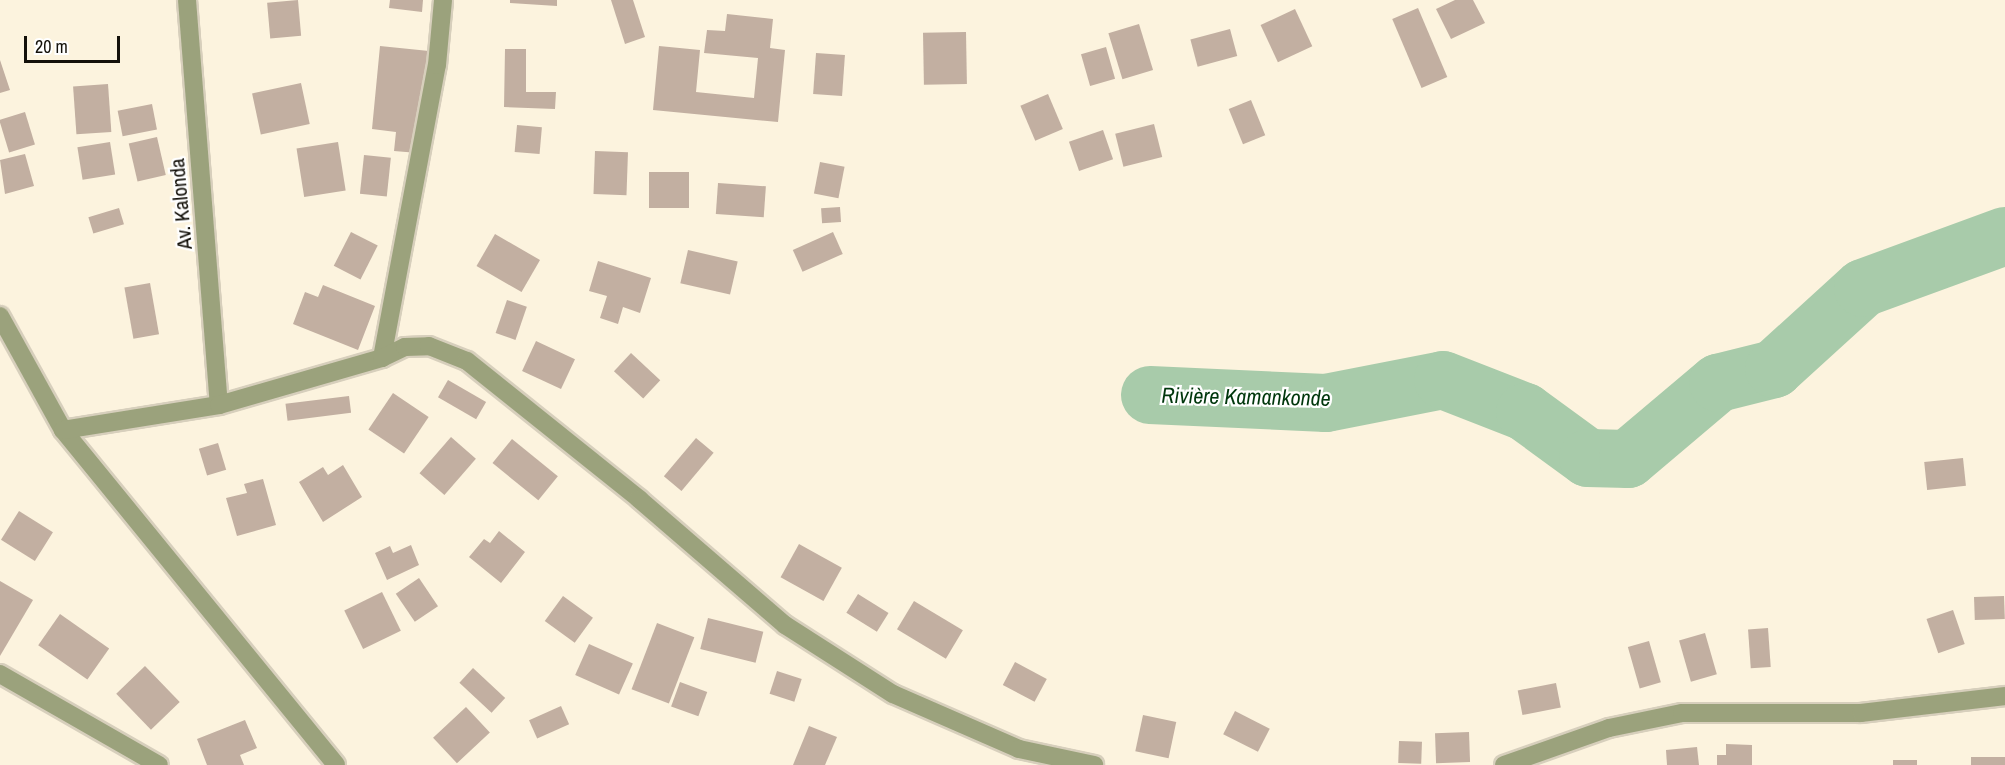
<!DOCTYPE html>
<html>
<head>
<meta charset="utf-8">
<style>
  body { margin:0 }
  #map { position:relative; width:2005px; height:765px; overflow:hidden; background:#fcf3de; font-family:"Archivo Narrow",sans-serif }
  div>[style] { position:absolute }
  .river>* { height:58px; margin:-29px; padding:0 29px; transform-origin:29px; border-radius:29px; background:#a8cbaa }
  .building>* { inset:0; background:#c2afa1; transform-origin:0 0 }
  .roads { filter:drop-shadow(2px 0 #d7cfbc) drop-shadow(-2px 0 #d7cfbc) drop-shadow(0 2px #d7cfbc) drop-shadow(0 -2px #d7cfbc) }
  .street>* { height:18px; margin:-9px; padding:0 9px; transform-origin:9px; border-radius:9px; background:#9ba27c }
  span { translate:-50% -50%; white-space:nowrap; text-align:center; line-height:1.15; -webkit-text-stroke:4.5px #fff; paint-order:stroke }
  .street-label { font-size:21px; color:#131009 }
  .water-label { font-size:22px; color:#00370c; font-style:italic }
  .scale { position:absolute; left:24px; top:36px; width:96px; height:27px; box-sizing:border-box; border:3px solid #131009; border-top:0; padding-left:8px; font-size:18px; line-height:21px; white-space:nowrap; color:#131009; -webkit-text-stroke:4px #fff; paint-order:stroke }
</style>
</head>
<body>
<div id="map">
  <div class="river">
    <i style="left:1150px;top:395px;width:176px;rotate:2.6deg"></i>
    <i style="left:1326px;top:403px;width:119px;rotate:-11.1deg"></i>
    <i style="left:1443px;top:380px;width:88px;rotate:21.3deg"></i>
    <i style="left:1525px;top:412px;width:78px;rotate:36.1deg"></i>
    <i style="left:1588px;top:458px;width:40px;rotate:1.4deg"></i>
    <i style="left:1628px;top:459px;width:118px;rotate:-40.2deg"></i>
    <i style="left:1718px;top:383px;width:58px;rotate:-14deg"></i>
    <i style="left:1774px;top:369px;width:120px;rotate:-42.3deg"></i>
    <i style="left:1863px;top:288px;width:151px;rotate:-20.1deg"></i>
  </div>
  <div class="building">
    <i style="left:298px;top:0;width:36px;height:31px;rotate:85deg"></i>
    <i style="clip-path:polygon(390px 0,423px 0,422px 12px,389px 8px)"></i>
    <i style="clip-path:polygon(510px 0,557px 0,557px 6px,510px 3px)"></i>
    <i style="clip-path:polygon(611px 0,633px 0,645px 37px,625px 44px)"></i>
    <i style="clip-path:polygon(1455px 0,1473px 0,1485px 23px,1451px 39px,1436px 9px)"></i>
    <i style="left:1418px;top:8px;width:75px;height:28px;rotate:67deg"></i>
    <i style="left:1295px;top:9px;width:41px;height:38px;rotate:65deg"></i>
    <i style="clip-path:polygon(727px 14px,773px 19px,770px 48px,785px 50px,778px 122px,653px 110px,659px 46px,700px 50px,696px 92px,754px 98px,758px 58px,704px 53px,707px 30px,725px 31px)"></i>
    <i style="left:1139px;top:24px;width:48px;height:32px;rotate:73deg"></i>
    <i style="left:1230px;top:29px;width:28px;height:41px;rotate:75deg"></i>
    <i style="left:966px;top:32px;width:52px;height:43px;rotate:89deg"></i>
    <i style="clip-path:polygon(380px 46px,429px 51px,418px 153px,394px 151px,396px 132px,372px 129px)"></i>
    <i style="left:1106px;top:47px;width:33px;height:26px;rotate:74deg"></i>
    <i style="clip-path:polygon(505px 49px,526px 49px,526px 92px,556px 92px,555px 109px,504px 107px)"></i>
    <i style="left:816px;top:53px;width:29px;height:41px;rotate:4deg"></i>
    <i style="clip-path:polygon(0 60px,10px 90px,0 93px)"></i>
    <i style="left:301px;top:83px;width:42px;height:50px;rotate:78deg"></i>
    <i style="left:108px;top:84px;width:48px;height:35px;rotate:86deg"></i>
    <i style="left:1048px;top:94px;width:38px;height:30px;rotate:67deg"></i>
    <i style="left:1251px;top:100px;width:38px;height:24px;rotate:68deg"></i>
    <i style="left:152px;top:104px;width:26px;height:35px;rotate:79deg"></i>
    <i style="left:25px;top:112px;width:34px;height:27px;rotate:73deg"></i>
    <i style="left:1154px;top:124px;width:34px;height:40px;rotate:76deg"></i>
    <i style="left:517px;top:125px;width:25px;height:27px;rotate:5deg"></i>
    <i style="left:1103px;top:130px;width:31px;height:36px;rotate:71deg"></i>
    <i style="left:157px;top:137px;width:39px;height:29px;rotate:77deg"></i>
    <i style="left:110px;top:142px;width:33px;height:33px;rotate:81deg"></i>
    <i style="left:338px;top:142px;width:49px;height:42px;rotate:81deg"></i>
    <i style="left:595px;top:151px;width:33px;height:43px;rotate:2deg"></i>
    <i style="clip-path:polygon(25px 154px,34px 186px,5px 194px,0 160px)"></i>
    <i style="left:364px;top:155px;width:27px;height:39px;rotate:6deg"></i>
    <i style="left:820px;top:162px;width:25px;height:32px;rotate:11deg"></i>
    <i style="left:689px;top:172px;width:36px;height:40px;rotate:90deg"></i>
    <i style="left:718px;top:183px;width:48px;height:31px;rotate:4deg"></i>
    <i style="left:840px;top:207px;width:15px;height:19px;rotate:86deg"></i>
    <i style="left:119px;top:208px;width:17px;height:32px;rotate:73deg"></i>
    <i style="left:351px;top:232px;width:30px;height:38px;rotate:27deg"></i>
    <i style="left:833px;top:232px;width:24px;height:44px;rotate:66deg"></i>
    <i style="left:495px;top:234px;width:52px;height:37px;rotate:30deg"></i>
    <i style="left:688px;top:250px;width:51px;height:34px;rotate:13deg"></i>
    <i style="clip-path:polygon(598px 261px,651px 278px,640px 313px,623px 307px,618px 324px,600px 318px,607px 296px,589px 291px)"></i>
    <i style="left:150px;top:283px;width:52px;height:26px;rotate:80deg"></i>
    <i style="clip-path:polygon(323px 285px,375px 306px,358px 350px,293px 324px,305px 292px,318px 297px)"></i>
    <i style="left:507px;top:300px;width:21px;height:35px;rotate:19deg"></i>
    <i style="left:536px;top:341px;width:43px;height:33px;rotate:25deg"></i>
    <i style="left:631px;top:353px;width:40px;height:25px;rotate:43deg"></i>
    <i style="left:448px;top:380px;width:44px;height:20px;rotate:30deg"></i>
    <i style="left:393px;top:393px;width:43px;height:44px;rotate:34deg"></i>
    <i style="left:349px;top:396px;width:17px;height:64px;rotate:83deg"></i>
    <i style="left:451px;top:437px;width:33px;height:48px;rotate:41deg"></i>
    <i style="left:696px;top:438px;width:23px;height:50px;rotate:40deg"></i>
    <i style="left:512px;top:439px;width:59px;height:31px;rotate:39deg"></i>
    <i style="left:218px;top:443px;width:28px;height:20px;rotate:73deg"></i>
    <i style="left:1963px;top:458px;width:28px;height:39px;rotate:84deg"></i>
    <i style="clip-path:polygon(343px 465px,362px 497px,323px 522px,299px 482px,323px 467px,328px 475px)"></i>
    <i style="clip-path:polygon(263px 479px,276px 525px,237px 536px,226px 498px,247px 493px,244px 484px)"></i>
    <i style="left:19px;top:511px;width:40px;height:34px;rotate:32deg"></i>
    <i style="clip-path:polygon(499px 531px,525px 552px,501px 583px,469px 557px,484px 539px,490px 543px)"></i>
    <i style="left:799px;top:544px;width:49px;height:38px;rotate:29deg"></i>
    <i style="clip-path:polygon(411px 545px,419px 565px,387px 580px,375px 553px,390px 546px,393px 553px)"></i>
    <i style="left:419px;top:578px;width:34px;height:28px;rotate:56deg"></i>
    <i style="clip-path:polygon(0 581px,33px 600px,0 656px)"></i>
    <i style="left:382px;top:592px;width:43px;height:42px;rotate:64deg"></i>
    <i style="left:858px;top:594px;width:36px;height:22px;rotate:32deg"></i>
    <i style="left:563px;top:596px;width:37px;height:31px;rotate:36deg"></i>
    <i style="left:2004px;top:596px;width:23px;height:30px;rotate:88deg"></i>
    <i style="left:914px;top:601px;width:57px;height:33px;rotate:31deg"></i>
    <i style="left:1953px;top:610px;width:36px;height:28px;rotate:71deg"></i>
    <i style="left:60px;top:614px;width:60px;height:38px;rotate:35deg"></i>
    <i style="left:708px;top:618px;width:57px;height:32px;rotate:14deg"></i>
    <i style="left:657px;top:623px;width:40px;height:71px;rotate:21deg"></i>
    <i style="left:1768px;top:628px;width:39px;height:20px;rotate:86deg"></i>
    <i style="left:1705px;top:633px;width:43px;height:27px;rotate:74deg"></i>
    <i style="left:1649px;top:641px;width:43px;height:22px;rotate:74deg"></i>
    <i style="left:589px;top:644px;width:48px;height:34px;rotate:24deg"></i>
    <i style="left:1015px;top:662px;width:36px;height:26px;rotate:28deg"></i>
    <i style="left:145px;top:666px;width:50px;height:40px;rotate:46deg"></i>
    <i style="left:473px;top:668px;width:44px;height:20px;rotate:43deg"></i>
    <i style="left:777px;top:671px;width:26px;height:24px;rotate:18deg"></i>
    <i style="left:680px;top:682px;width:29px;height:26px;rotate:20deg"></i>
    <i style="left:1556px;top:683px;width:25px;height:39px;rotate:79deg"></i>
    <i style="left:561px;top:706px;width:20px;height:35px;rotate:66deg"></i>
    <i style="left:466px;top:707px;width:35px;height:45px;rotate:47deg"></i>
    <i style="left:1235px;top:711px;width:39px;height:26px;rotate:27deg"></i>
    <i style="left:1143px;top:715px;width:34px;height:37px;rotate:12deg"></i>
    <i style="clip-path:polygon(245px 720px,257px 748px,240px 755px,244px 765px,207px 765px,197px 739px)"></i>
    <i style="clip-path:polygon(809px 726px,837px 737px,825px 765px,793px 765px)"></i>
    <i style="left:1469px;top:732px;width:30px;height:34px;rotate:88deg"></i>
    <i style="left:1399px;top:741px;width:23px;height:22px;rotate:2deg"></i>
    <i style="clip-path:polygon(1726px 744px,1752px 745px,1752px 765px,1717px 765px,1717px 755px,1726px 755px)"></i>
    <i style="clip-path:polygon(1697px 747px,1699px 765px,1667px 765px,1666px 750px)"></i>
    <i style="left:1971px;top:757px;width:34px;height:8px"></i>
    <i style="left:1893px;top:760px;width:24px;height:5px"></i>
  </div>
  <div class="roads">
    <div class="street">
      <i style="left:187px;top:0;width:406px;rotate:85.5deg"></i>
      <i style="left:0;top:316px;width:130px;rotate:61.1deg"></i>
      <i style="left:63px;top:430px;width:432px;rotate:50.8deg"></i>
      <i style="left:382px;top:358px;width:298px;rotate:-79.4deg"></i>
      <i style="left:437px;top:65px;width:65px;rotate:-84.7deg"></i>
      <i style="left:63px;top:430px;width:158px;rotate:-9.1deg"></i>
      <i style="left:219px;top:405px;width:170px;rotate:-16.1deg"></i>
      <i style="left:382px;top:358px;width:25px;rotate:-26deg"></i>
      <i style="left:405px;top:347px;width:24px;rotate:-2deg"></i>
      <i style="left:429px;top:346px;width:41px;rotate:21.5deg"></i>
      <i style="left:467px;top:361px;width:221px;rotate:38.7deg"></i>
      <i style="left:639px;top:499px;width:193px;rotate:40.8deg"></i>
      <i style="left:785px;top:625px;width:128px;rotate:32.6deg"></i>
      <i style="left:893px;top:694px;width:137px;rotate:23.6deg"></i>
      <i style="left:1019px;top:749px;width:77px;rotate:12deg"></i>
      <i style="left:0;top:674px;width:183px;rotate:29.8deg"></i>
      <i style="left:1504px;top:765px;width:111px;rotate:-19.4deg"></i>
      <i style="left:1609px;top:728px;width:75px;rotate:-11.6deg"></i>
      <i style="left:1682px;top:713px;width:179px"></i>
      <i style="left:1861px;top:713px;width:145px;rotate:-6.7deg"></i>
    </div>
  </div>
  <div class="street-label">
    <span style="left:181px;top:204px;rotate:-95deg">Av. Kalonda</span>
  </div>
  <div class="water-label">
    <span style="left:1246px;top:397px;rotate:1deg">Rivière Kamankonde</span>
  </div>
  <div class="scale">20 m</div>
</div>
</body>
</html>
